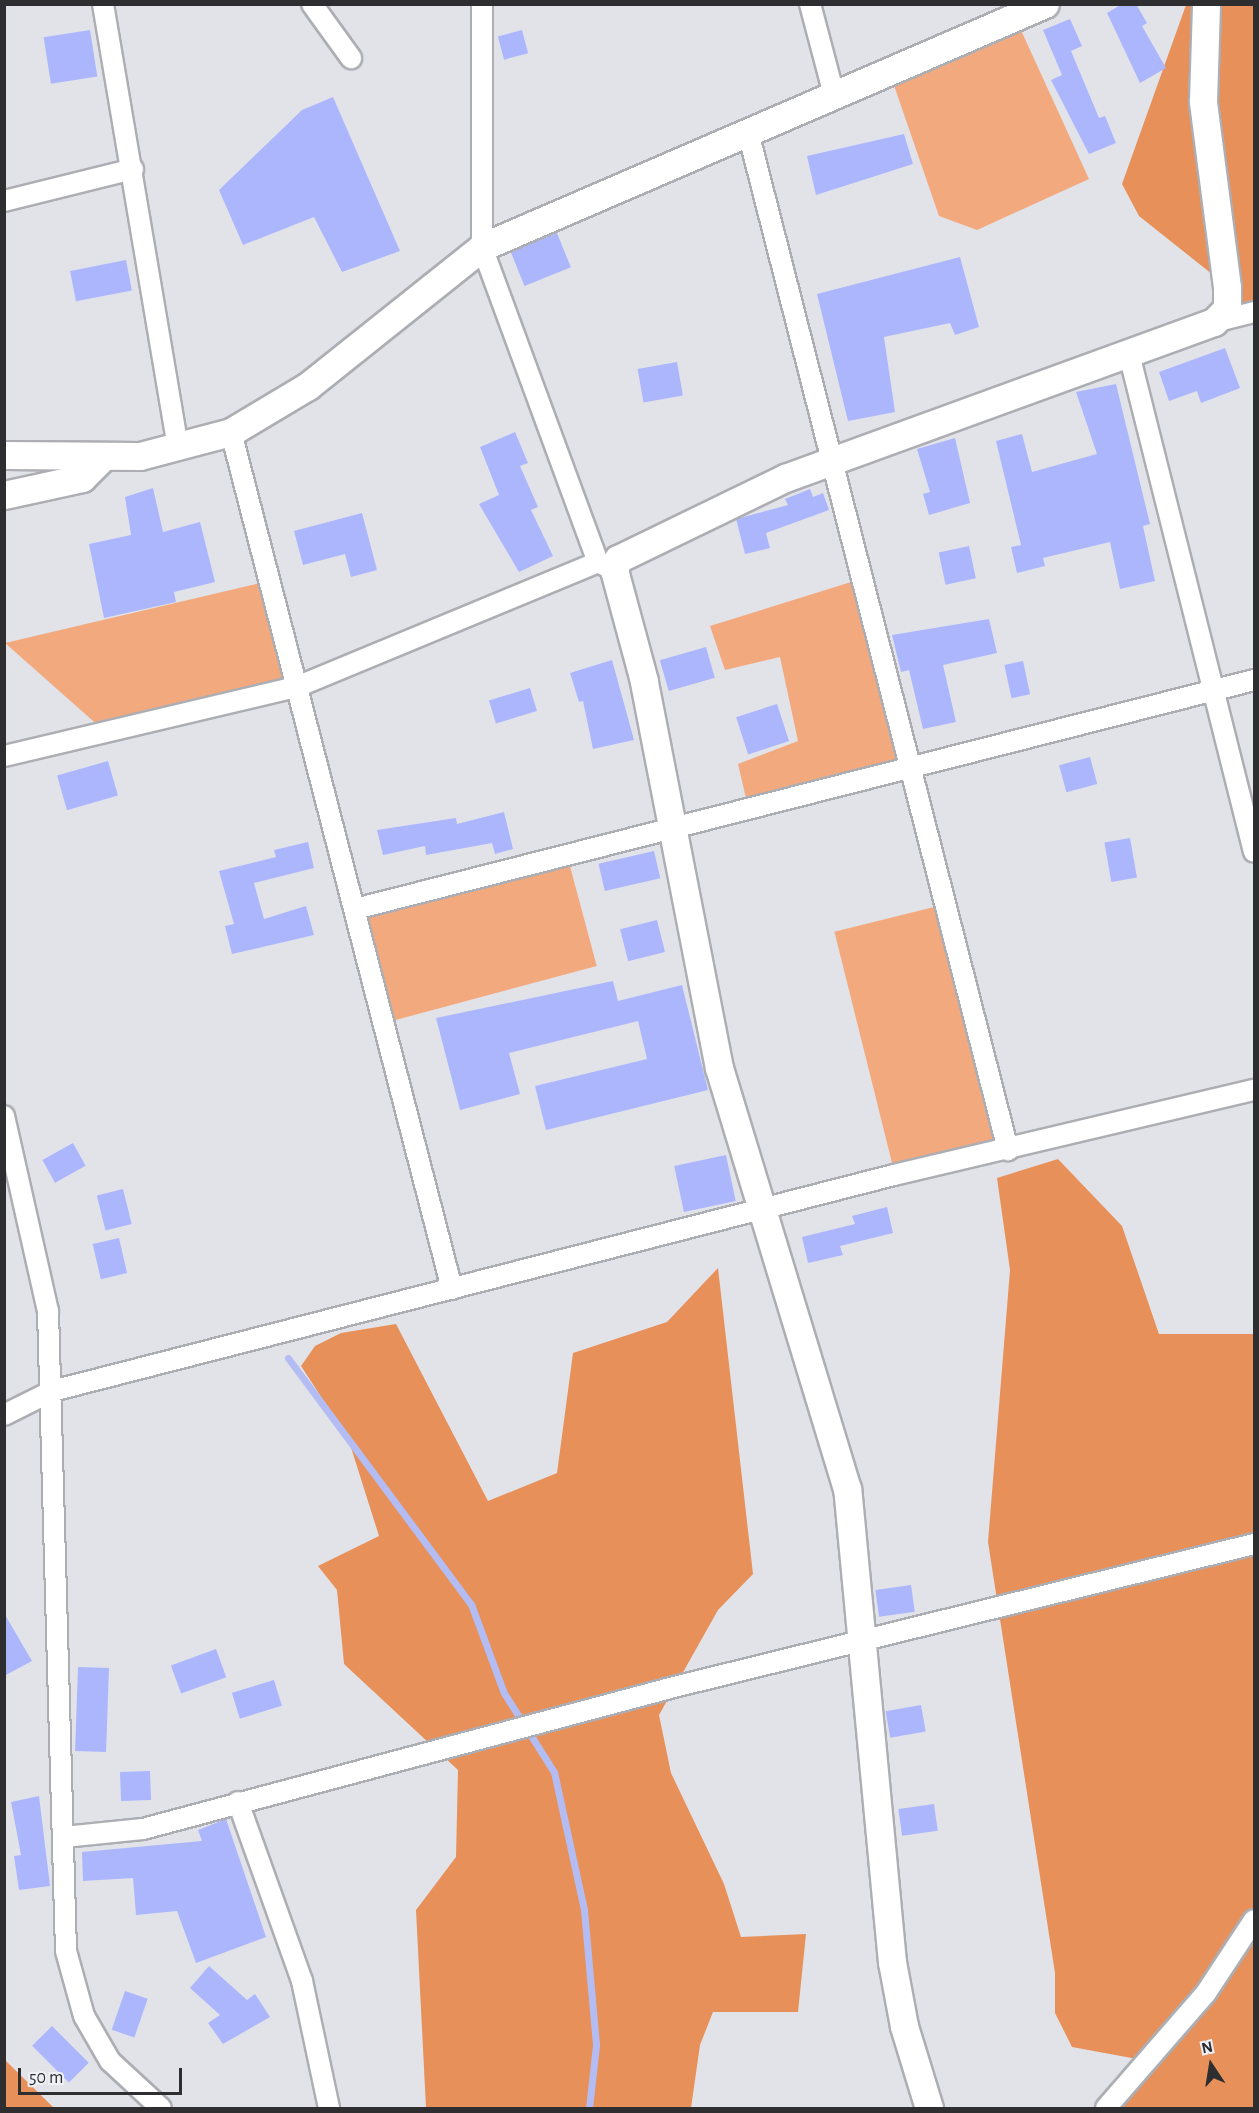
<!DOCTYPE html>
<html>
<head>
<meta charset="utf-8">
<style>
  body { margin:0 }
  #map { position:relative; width:1259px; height:2113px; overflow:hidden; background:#e2e3e9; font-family:"Alegreya Sans",sans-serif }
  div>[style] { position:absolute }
  .green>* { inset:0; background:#f3a97e; transform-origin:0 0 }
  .forest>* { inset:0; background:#e7905a }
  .stream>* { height:7px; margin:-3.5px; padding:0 3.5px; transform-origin:3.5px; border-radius:3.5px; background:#b4bdf3 }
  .building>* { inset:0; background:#acb6fd; transform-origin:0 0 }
  .roads { filter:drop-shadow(2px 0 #adaeb4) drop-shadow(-2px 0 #adaeb4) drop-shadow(0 2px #adaeb4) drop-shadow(0 -2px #adaeb4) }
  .street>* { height:20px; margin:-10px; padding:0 10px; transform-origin:10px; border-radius:10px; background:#fff }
  .secondary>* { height:27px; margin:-13.5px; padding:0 13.5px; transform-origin:13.5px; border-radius:13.5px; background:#fff }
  span { translate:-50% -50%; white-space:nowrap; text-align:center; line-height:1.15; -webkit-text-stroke:5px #eff1f7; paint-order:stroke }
  .frame { position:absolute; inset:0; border:6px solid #2e2e31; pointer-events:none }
  .north { position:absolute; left:1181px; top:2035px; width:60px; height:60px; -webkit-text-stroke:4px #eff1f7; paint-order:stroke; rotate:348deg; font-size:16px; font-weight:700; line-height:24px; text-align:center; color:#2e2e31 }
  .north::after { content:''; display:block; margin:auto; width:21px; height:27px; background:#2e2e31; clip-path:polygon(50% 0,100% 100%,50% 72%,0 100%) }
  .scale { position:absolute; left:18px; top:2068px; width:164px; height:27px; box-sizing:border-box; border:3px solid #2e2e31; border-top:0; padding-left:8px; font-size:18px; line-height:21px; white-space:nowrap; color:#2e2e31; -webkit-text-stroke:4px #eff1f7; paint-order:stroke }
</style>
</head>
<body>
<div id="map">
  <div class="green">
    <i style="clip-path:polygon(1015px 17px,1089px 179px,977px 230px,939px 216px,889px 71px)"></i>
    <i style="clip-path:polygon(864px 578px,911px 766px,748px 807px,738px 764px,798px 741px,780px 657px,725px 670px,710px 626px)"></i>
    <i style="clip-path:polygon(260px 583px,296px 675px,101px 728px,5px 643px)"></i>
    <i style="left:567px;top:855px;width:115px;height:212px;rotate:75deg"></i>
    <i style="left:946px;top:904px;width:254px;height:115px;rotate:76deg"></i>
  </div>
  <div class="forest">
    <i style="clip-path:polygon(1186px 5px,1254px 5px,1254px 300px,1227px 308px,1227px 286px,1139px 216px,1122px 184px)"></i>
    <i style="clip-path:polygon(1058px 1159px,1122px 1226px,1159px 1334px,1254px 1334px,1254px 2108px,1103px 2108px,1148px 2061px,1072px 2047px,1055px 2013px,1055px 1973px,988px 1542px,1010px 1270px,997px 1178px)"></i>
    <i style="clip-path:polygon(718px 1268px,753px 1574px,718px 1610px,659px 1715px,671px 1773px,724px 1884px,741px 1937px,806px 1934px,798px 2012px,713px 2012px,700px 2045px,691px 2108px,426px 2108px,416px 1910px,456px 1857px,458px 1770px,344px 1664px,337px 1590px,318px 1566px,379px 1536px,348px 1438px,301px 1366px,315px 1346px,341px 1333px,396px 1324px,488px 1501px,557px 1473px,573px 1353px,667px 1322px)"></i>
    <i style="clip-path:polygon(5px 2060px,54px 2108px,5px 2108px)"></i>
  </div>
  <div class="stream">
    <i style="left:288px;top:1358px;width:307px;rotate:53.4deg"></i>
    <i style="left:471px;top:1604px;width:95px;rotate:69.7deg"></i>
    <i style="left:504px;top:1693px;width:93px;rotate:57.7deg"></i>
    <i style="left:554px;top:1772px;width:141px;rotate:77.7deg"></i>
    <i style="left:584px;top:1910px;width:136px;rotate:84.9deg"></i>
    <i style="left:596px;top:2045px;width:63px;rotate:96.3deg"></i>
  </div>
  <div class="building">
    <i style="clip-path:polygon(1122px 4px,1136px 4px,1147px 23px,1142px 26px,1166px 68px,1140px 83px,1107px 13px)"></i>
    <i style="clip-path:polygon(1070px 19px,1082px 46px,1071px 51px,1099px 118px,1105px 116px,1116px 143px,1089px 154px,1051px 80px,1062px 75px,1043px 30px)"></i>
    <i style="left:90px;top:30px;width:47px;height:47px;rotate:81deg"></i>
    <i style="left:522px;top:30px;width:24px;height:25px;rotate:75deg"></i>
    <i style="clip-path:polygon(333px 97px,400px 251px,342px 272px,314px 217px,243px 245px,219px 190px,302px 110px)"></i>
    <i style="clip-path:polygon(904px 134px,913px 164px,816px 195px,807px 156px)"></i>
    <i style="left:557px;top:233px;width:37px;height:50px;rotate:68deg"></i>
    <i style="clip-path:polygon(960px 257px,979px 327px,955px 335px,950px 323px,884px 337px,895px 412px,848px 421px,817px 294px)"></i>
    <i style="left:126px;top:260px;width:31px;height:57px;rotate:79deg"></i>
    <i style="clip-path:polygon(1225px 348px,1240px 388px,1201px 403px,1197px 391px,1169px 401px,1159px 372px)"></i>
    <i style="left:677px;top:362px;width:34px;height:40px;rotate:80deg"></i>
    <i style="clip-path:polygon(1116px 384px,1150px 524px,1143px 526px,1155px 581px,1120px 589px,1110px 542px,1043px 558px,1045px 566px,1017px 573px,1011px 547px,1021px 545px,996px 441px,1022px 434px,1032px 472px,1097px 454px,1076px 392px)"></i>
    <i style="clip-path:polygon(515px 432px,528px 463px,520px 466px,538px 507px,531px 510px,553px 556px,519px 572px,479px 504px,499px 495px,480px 447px)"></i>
    <i style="clip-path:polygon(955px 438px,970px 503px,929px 515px,923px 494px,930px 492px,917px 449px)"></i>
    <i style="clip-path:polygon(153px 488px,163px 532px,200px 522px,215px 582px,174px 592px,176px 602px,104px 618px,89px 544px,131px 535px,125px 497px)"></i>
    <i style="clip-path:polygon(810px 489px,813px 497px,823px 493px,829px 510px,766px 533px,770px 548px,745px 554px,736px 519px,788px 505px,785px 499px)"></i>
    <i style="clip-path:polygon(362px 513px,377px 570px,351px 577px,345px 554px,303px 565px,294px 531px)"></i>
    <i style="left:969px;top:546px;width:33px;height:31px;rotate:78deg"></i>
    <i style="clip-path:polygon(989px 619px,997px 653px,943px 665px,956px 722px,923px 729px,909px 670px,901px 672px,892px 635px)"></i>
    <i style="left:706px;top:647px;width:32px;height:48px;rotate:74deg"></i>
    <i style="clip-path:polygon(612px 660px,634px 740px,593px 749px,583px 701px,579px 702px,570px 673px)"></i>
    <i style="left:1023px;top:661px;width:34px;height:19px;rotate:78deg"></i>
    <i style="left:530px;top:688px;width:24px;height:43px;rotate:73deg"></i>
    <i style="left:777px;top:704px;width:39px;height:43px;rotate:72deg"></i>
    <i style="left:1090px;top:757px;width:28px;height:32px;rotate:75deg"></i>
    <i style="left:108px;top:761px;width:36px;height:53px;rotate:74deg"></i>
    <i style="clip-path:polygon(504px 812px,513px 849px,495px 854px,492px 843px,426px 855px,425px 846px,383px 855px,377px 830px,456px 818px,457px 824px)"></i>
    <i style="left:1130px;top:838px;width:40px;height:26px;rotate:80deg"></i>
    <i style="clip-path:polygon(308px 842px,314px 868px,254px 883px,264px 919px,306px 906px,314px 935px,232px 954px,225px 926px,234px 924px,219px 871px,276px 857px,274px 850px)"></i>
    <i style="left:654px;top:851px;width:28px;height:57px;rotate:77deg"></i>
    <i style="left:657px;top:920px;width:33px;height:38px;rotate:76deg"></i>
    <i style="clip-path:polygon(613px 981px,618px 1001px,682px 985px,708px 1090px,546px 1130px,535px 1086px,647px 1059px,638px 1021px,509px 1053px,520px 1094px,460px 1110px,436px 1018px)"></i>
    <i style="left:73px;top:1143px;width:26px;height:35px;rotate:61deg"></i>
    <i style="left:726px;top:1155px;width:47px;height:53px;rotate:78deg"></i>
    <i style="left:123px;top:1189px;width:36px;height:27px;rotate:76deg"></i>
    <i style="clip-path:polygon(887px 1207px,893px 1233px,840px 1246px,843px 1255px,808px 1263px,802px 1237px,855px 1224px,852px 1216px)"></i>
    <i style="left:119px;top:1238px;width:36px;height:27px;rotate:77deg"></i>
    <i style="left:911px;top:1585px;width:27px;height:36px;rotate:82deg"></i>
    <i style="clip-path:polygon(4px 1613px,32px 1661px,4px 1676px)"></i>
    <i style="left:216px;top:1649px;width:30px;height:48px;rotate:70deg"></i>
    <i style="left:78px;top:1667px;width:31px;height:84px;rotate:2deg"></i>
    <i style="left:274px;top:1680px;width:27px;height:44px;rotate:73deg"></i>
    <i style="left:921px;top:1705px;width:27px;height:36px;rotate:80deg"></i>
    <i style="left:150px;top:1771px;width:29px;height:30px;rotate:88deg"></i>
    <i style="clip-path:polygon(39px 1796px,50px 1886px,19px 1890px,14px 1856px,21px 1855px,11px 1802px)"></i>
    <i style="left:934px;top:1804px;width:27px;height:36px;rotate:82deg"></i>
    <i style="clip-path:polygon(226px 1819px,266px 1937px,196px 1963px,177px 1911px,136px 1915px,133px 1878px,83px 1881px,82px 1852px,202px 1841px,198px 1830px)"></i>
    <i style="clip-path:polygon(209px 1966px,247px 2000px,255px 1994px,270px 2017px,223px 2044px,208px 2023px,220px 2015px,190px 1988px)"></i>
    <i style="left:125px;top:1991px;width:24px;height:41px;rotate:19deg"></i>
    <i style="left:52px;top:2026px;width:52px;height:28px;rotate:45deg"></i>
  </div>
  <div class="roads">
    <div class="street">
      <i style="left:103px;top:4px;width:450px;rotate:80.4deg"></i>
      <i style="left:312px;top:4px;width:67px;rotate:54.2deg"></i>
      <i style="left:482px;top:4px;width:243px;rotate:90deg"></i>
      <i style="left:482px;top:247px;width:336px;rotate:69.8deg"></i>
      <i style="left:810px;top:4px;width:94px;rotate:75.2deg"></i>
      <i style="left:748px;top:132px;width:1051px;rotate:75.67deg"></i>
      <i style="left:4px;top:201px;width:133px;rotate:-13.9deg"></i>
      <i style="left:1214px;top:322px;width:41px;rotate:-14deg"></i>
      <i style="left:1129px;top:354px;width:513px;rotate:75.91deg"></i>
      <i style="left:231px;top:432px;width:885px;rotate:75.54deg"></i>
      <i style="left:4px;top:756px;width:303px;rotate:-13.3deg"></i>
      <i style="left:299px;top:686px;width:324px;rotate:-22.5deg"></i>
      <i style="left:598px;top:562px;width:18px;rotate:27deg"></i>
      <i style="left:355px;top:909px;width:928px;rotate:-14.29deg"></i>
      <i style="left:4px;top:1116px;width:200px;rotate:77.3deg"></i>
      <i style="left:48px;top:1311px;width:640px;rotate:88.39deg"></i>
      <i style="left:66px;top:1951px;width:67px;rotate:74.5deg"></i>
      <i style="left:84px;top:2016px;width:52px;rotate:60deg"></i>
      <i style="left:110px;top:2061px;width:69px;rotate:42.7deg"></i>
      <i style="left:4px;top:1415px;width:54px;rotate:-26.6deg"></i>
      <i style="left:52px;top:1391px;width:869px;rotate:-14.39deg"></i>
      <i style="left:894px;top:1175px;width:370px;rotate:-13.3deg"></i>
      <i style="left:238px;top:1802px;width:190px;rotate:70.3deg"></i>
      <i style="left:302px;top:1981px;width:130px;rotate:78deg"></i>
      <i style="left:64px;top:1837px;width:79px;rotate:-5.8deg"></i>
      <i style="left:143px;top:1829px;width:550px;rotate:-14.97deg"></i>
      <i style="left:674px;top:1687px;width:597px;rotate:-13.85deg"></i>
      <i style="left:1106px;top:2108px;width:152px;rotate:-49deg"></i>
      <i style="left:1206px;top:1993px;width:87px;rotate:-56.7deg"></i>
    </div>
    <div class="secondary">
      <i style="left:4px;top:455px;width:136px;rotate:0.4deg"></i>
      <i style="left:140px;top:456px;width:94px;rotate:-14.8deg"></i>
      <i style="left:231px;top:432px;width:90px;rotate:-30.9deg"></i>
      <i style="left:308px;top:386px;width:223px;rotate:-38.6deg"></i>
      <i style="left:482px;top:247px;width:613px;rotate:-23.35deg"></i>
      <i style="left:4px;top:495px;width:80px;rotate:-12.3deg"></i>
      <i style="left:82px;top:478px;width:28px;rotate:-45deg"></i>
      <i style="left:929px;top:2108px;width:86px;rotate:-107deg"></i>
      <i style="left:904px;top:2026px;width:65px;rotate:-100.6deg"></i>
      <i style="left:892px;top:1962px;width:475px;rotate:-95.4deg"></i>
      <i style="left:847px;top:1489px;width:440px;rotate:-106.9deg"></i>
      <i style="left:719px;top:1068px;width:394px;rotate:-101deg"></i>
      <i style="left:644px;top:681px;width:115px;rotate:-105.1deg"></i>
      <i style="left:614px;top:570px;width:12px;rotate:-70deg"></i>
      <i style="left:618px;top:559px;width:186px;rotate:-25.9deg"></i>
      <i style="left:785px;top:478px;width:456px;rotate:-20deg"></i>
      <i style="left:1214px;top:322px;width:19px;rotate:-47deg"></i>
      <i style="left:1227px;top:308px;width:21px;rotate:-90deg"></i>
      <i style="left:1227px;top:287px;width:188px;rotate:-97.4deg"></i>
      <i style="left:1203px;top:101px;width:97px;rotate:-88.2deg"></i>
    </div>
  </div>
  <div class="frame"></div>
  <div class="north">N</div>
  <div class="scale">50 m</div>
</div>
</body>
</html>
